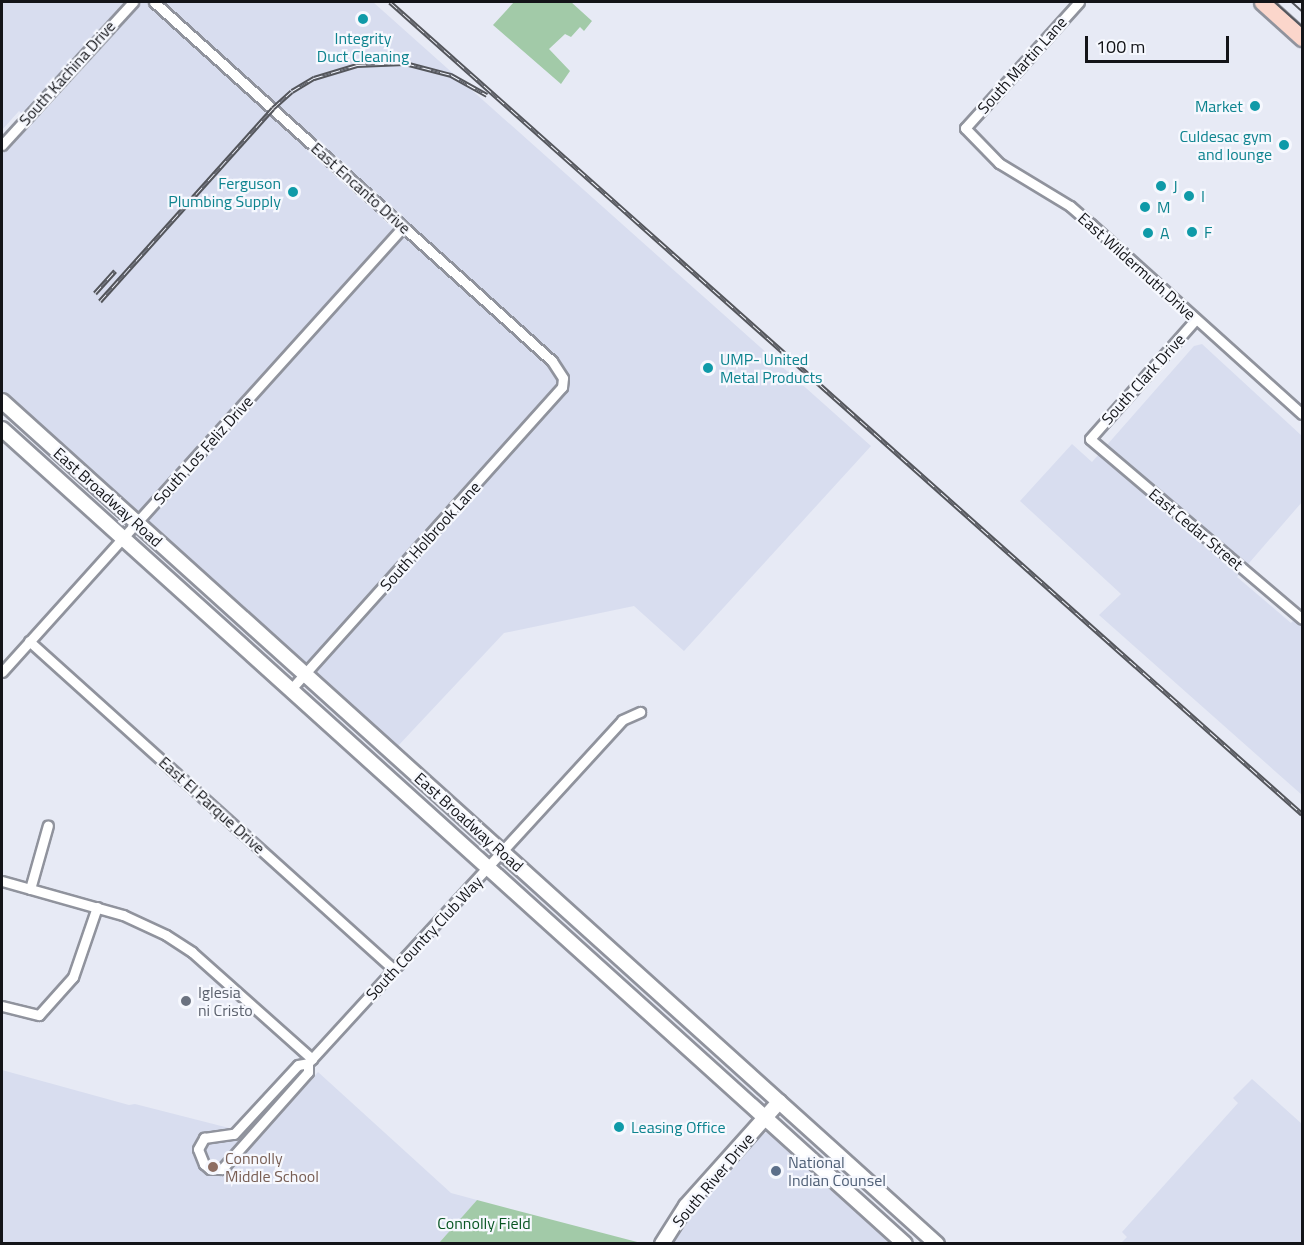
<!DOCTYPE html>
<html>
<head>
<meta charset="utf-8">
<style>
  body { margin:0 }
  #map { position:relative; width:1304px; height:1245px; overflow:hidden; background:#e7eaf5; font-family:"Titillium Web",sans-serif }
  div>[style] { position:absolute }
  .built>* { inset:0; background:#d8ddef }
  .green>* { inset:0; background:#a2caa8 }
  .roads { filter:drop-shadow(2px 0 #90939d) drop-shadow(-2px 0 #90939d) drop-shadow(0 2px #90939d) drop-shadow(0 -2px #90939d) }
  .street>* { height:9px; margin:-4.5px; padding:0 4.5px; transform-origin:4.5px; border-radius:4.5px; background:#fff }
  .secondary>* { height:14px; margin:-7px; padding:0 7px; transform-origin:7px; border-radius:7px; background:#fff }
  .primary>* { height:15px; margin:-7.5px; padding:0 7.5px; transform-origin:7.5px; border-radius:7.5px; background:#fbd6cb }
  .tram>* { height:1.5px; margin:-0.75px; padding:0 0.75px; transform-origin:0.75px; border-radius:0.75px; background:#54565c }
  .rail>* { height:5px; margin-top:-2.5px; transform-origin:0; background:repeating-linear-gradient(90deg,#f6f8fe 0 9px,#54565c 0 18px); box-sizing:border-box; border-block:2px solid #54565c }
  .dots>* { width:16px; height:16px; translate:-50% -50%; box-sizing:border-box; border:3px solid #f6f8fe; border-radius:50% }
  span { translate:-50% -50%; white-space:nowrap; text-align:center; line-height:1.15; -webkit-text-stroke:4.5px #f6f8fe; paint-order:stroke }
  .culture-label { font-size:16px; color:#0d838f }
  .right { translate:-100% -50%; text-align:right }
  .left { translate:0 -50%; text-align:left }
  .street-label { font-size:16px; color:#131418 }
  .worship-label { font-size:16px; color:#5b616d }
  .education-label { font-size:16px; color:#785e54 }
  .service-label { font-size:16px; color:#4e5e75 }
  .park-label { font-size:16px; color:#075522 }
  .frame { position:absolute; inset:0; border:3px solid #131418; pointer-events:none }
  .scale { position:absolute; left:1085px; top:36px; width:144px; height:27px; box-sizing:border-box; border:3px solid #131418; border-top:0; padding-left:8px; font-size:18px; line-height:21px; white-space:nowrap; color:#131418; -webkit-text-stroke:4px #f6f8fe; paint-order:stroke }
</style>
</head>
<body>
<div id="map">
  <div class="built">
    <i style="clip-path:polygon(2px 2px,373px 2px,871px 446px,684px 651px,634px 606px,504px 633px,397px 747px,2px 391px,2px 154px,30px 121px,19px 111px,2px 130px)"></i>
    <i style="clip-path:polygon(1202px 344px,1302px 436px,1302px 502px,1237px 577px,1291px 623px,1302px 611px,1302px 795px,1099px 615px,1121px 594px,1020px 501px,1072px 444px,1092px 462px,1194px 346px)"></i>
    <i style="clip-path:polygon(2px 1070px,129px 1105px,135px 1104px,233px 1129px,254px 1142px,318px 1072px,451px 1193px,477px 1200px,439px 1243px,2px 1243px)"></i>
    <i style="clip-path:polygon(1252px 1079px,1302px 1124px,1302px 1243px,1121px 1243px,1127px 1237px,1122px 1232px,1238px 1103px,1233px 1098px)"></i>
    <i style="clip-path:polygon(769px 1131px,771px 1132px,894px 1243px,670px 1244px,691px 1213px,760px 1136px)"></i>
  </div>
  <div class="green">
    <i style="clip-path:polygon(514px 2px,571px 2px,592px 21px,584px 31px,580px 27px,571px 37px,565px 34px,549px 49px,570px 71px,561px 84px,493px 25px)"></i>
    <i style="clip-path:polygon(477px 1200px,641px 1243px,439px 1243px)"></i>
  </div>
  <div class="roads">
    <div class="street">
      <i style="left:154px;top:2px;width:536px;rotate:42.05deg"></i>
      <i style="left:552px;top:361px;width:20px;rotate:57deg"></i>
      <i style="left:563px;top:378px;width:9px;rotate:96deg"></i>
      <i style="left:562px;top:387px;width:407px;rotate:131.9deg"></i>
      <i style="left:1079px;top:2px;width:170px;rotate:132.1deg"></i>
      <i style="left:965px;top:128px;width:49px;rotate:45.8deg"></i>
      <i style="left:999px;top:163px;width:83px;rotate:31.2deg"></i>
      <i style="left:1070px;top:206px;width:28px;rotate:41deg"></i>
      <i style="left:1091px;top:224px;width:284px;rotate:42deg"></i>
      <i style="left:2px;top:145px;width:194px;rotate:-47.5deg"></i>
      <i style="left:1196px;top:319px;width:160px;rotate:131.5deg"></i>
      <i style="left:1090px;top:439px;width:278px;rotate:40.3deg"></i>
      <i style="left:29px;top:641px;width:491px;rotate:42deg"></i>
      <i style="left:2px;top:672px;width:599px;rotate:-47.98deg"></i>
      <i style="left:2px;top:881px;width:126px;rotate:15.7deg"></i>
      <i style="left:123px;top:915px;width:47px;rotate:24.9deg"></i>
      <i style="left:166px;top:935px;width:31px;rotate:33deg"></i>
      <i style="left:192px;top:952px;width:161px;rotate:41.7deg"></i>
      <i style="left:30px;top:889px;width:66px;rotate:-74.3deg"></i>
      <i style="left:2px;top:1006px;width:38px;rotate:14deg"></i>
      <i style="left:39px;top:1015px;width:51px;rotate:-48.2deg"></i>
      <i style="left:73px;top:977px;width:74px;rotate:-71.1deg"></i>
      <i style="left:308px;top:1063px;width:9px;rotate:90deg"></i>
      <i style="left:308px;top:1072px;width:130px;rotate:131.6deg"></i>
      <i style="left:222px;top:1169px;width:12px;rotate:180deg"></i>
      <i style="left:210px;top:1169px;width:8px;rotate:-140deg"></i>
      <i style="left:204px;top:1164px;width:16px;rotate:-112deg"></i>
      <i style="left:198px;top:1149px;width:13px;rotate:-61deg"></i>
      <i style="left:204px;top:1138px;width:30px;rotate:-8deg"></i>
      <i style="left:234px;top:1134px;width:94px;rotate:-47.2deg"></i>
      <i style="left:298px;top:1065px;width:10px;rotate:-11deg"></i>
      <i style="left:308px;top:1063px;width:465px;rotate:-47.5deg"></i>
      <i style="left:622px;top:720px;width:20px;rotate:-24deg"></i>
    </div>
    <div class="secondary">
      <i style="left:2px;top:401px;width:1259px;rotate:42.04deg"></i>
      <i style="left:2px;top:429px;width:1216px;rotate:42.07deg"></i>
      <i style="left:662px;top:1244px;width:45px;rotate:-57.7deg"></i>
      <i style="left:686px;top:1206px;width:140px;rotate:-48.2deg"></i>
    </div>
    <div class="primary">
      <i style="left:1262px;top:2px;width:54px;rotate:42deg"></i>
    </div>
  </div>
  <div class="tram">
    <i style="left:1275px;top:2px;width:36px;rotate:42deg"></i>
    <i style="left:1292px;top:2px;width:13px;rotate:42deg"></i>
  </div>
  <div class="rail">
    <i style="left:390px;top:2px;width:1221px;rotate:41.68deg"></i>
    <i style="left:95px;top:293px;width:30px;rotate:-48deg"></i>
    <i style="left:100px;top:301px;width:259px;rotate:-48.1deg"></i>
    <i style="left:273px;top:108px;width:25px;rotate:-42deg"></i>
    <i style="left:292px;top:91px;width:26px;rotate:-31deg"></i>
    <i style="left:314px;top:78px;width:45px;rotate:-16.8deg"></i>
    <i style="left:357px;top:65px;width:48px;rotate:-2.4deg"></i>
    <i style="left:405px;top:63px;width:48px;rotate:14.6deg"></i>
    <i style="left:451px;top:75px;width:41px;rotate:29.1deg"></i>
  </div>
  <div class="dots">
    <i style="left:363px;top:19px;background:#0f9aa8"></i>
    <i style="left:1255px;top:106px;background:#0f9aa8"></i>
    <i style="left:1284px;top:145px;background:#0f9aa8"></i>
    <i style="left:1161px;top:186px;background:#0f9aa8"></i>
    <i style="left:293px;top:192px;background:#0f9aa8"></i>
    <i style="left:1189px;top:196px;background:#0f9aa8"></i>
    <i style="left:1145px;top:207px;background:#0f9aa8"></i>
    <i style="left:1192px;top:232px;background:#0f9aa8"></i>
    <i style="left:1148px;top:233px;background:#0f9aa8"></i>
    <i style="left:708px;top:368px;background:#0f9aa8"></i>
    <i style="left:186px;top:1001px;background:#6b7280"></i>
    <i style="left:619px;top:1127px;background:#0f9aa8"></i>
    <i style="left:213px;top:1167px;background:#8d6e63"></i>
    <i style="left:776px;top:1171px;background:#5c6f8a"></i>
  </div>
  <div class="culture-label">
    <span style="left:363px;top:47px">Integrity<br>Duct Cleaning</span>
    <span class="right" style="left:1243px;top:106px">Market</span>
    <span class="right" style="left:1272px;top:145px">Culdesac gym<br>and lounge</span>
    <span class="right" style="left:281px;top:192px">Ferguson<br>Plumbing Supply</span>
    <span class="left" style="left:1173px;top:186px">J</span>
    <span class="left" style="left:1201px;top:196px">I</span>
    <span class="left" style="left:1157px;top:207px">M</span>
    <span class="left" style="left:1204px;top:232px">F</span>
    <span class="left" style="left:1160px;top:233px">A</span>
    <span class="left" style="left:720px;top:368px">UMP- United<br>Metal Products</span>
    <span class="left" style="left:631px;top:1127px">Leasing Office</span>
  </div>
  <div class="street-label">
    <span style="left:1022px;top:65px;rotate:-48deg">South Martin Lane</span>
    <span style="left:67px;top:73px;rotate:-48deg">South Kachina Drive</span>
    <span style="left:361px;top:188px;rotate:42deg">East Encanto Drive</span>
    <span style="left:1137px;top:266px;rotate:42deg">East Wildermuth Drive</span>
    <span style="left:1143px;top:379px;rotate:-48deg">South Clark Drive</span>
    <span style="left:203px;top:450px;rotate:-48deg">South Los Feliz Drive</span>
    <span style="left:108px;top:497px;rotate:42deg">East Broadway Road</span>
    <span style="left:1196px;top:529px;rotate:40deg">East Cedar Street</span>
    <span style="left:430px;top:536px;rotate:-48deg">South Holbrook Lane</span>
    <span style="left:212px;top:805px;rotate:42deg">East El Parque Drive</span>
    <span style="left:469px;top:822px;rotate:42deg">East Broadway Road</span>
    <span style="left:424px;top:938px;rotate:-47deg">South Country Club Way</span>
    <span style="left:713px;top:1180px;rotate:-50deg">South River Drive</span>
  </div>
  <div class="worship-label">
    <span class="left" style="left:198px;top:1001px">Iglesia<br>ni Cristo</span>
  </div>
  <div class="education-label">
    <span class="left" style="left:225px;top:1167px">Connolly<br>Middle School</span>
  </div>
  <div class="service-label">
    <span class="left" style="left:788px;top:1171px">National<br>Indian Counsel</span>
  </div>
  <div class="park-label">
    <span style="left:484px;top:1223px">Connolly Field</span>
  </div>
  <div class="frame"></div>
  <div class="scale">100 m</div>
</div>
</body>
</html>
